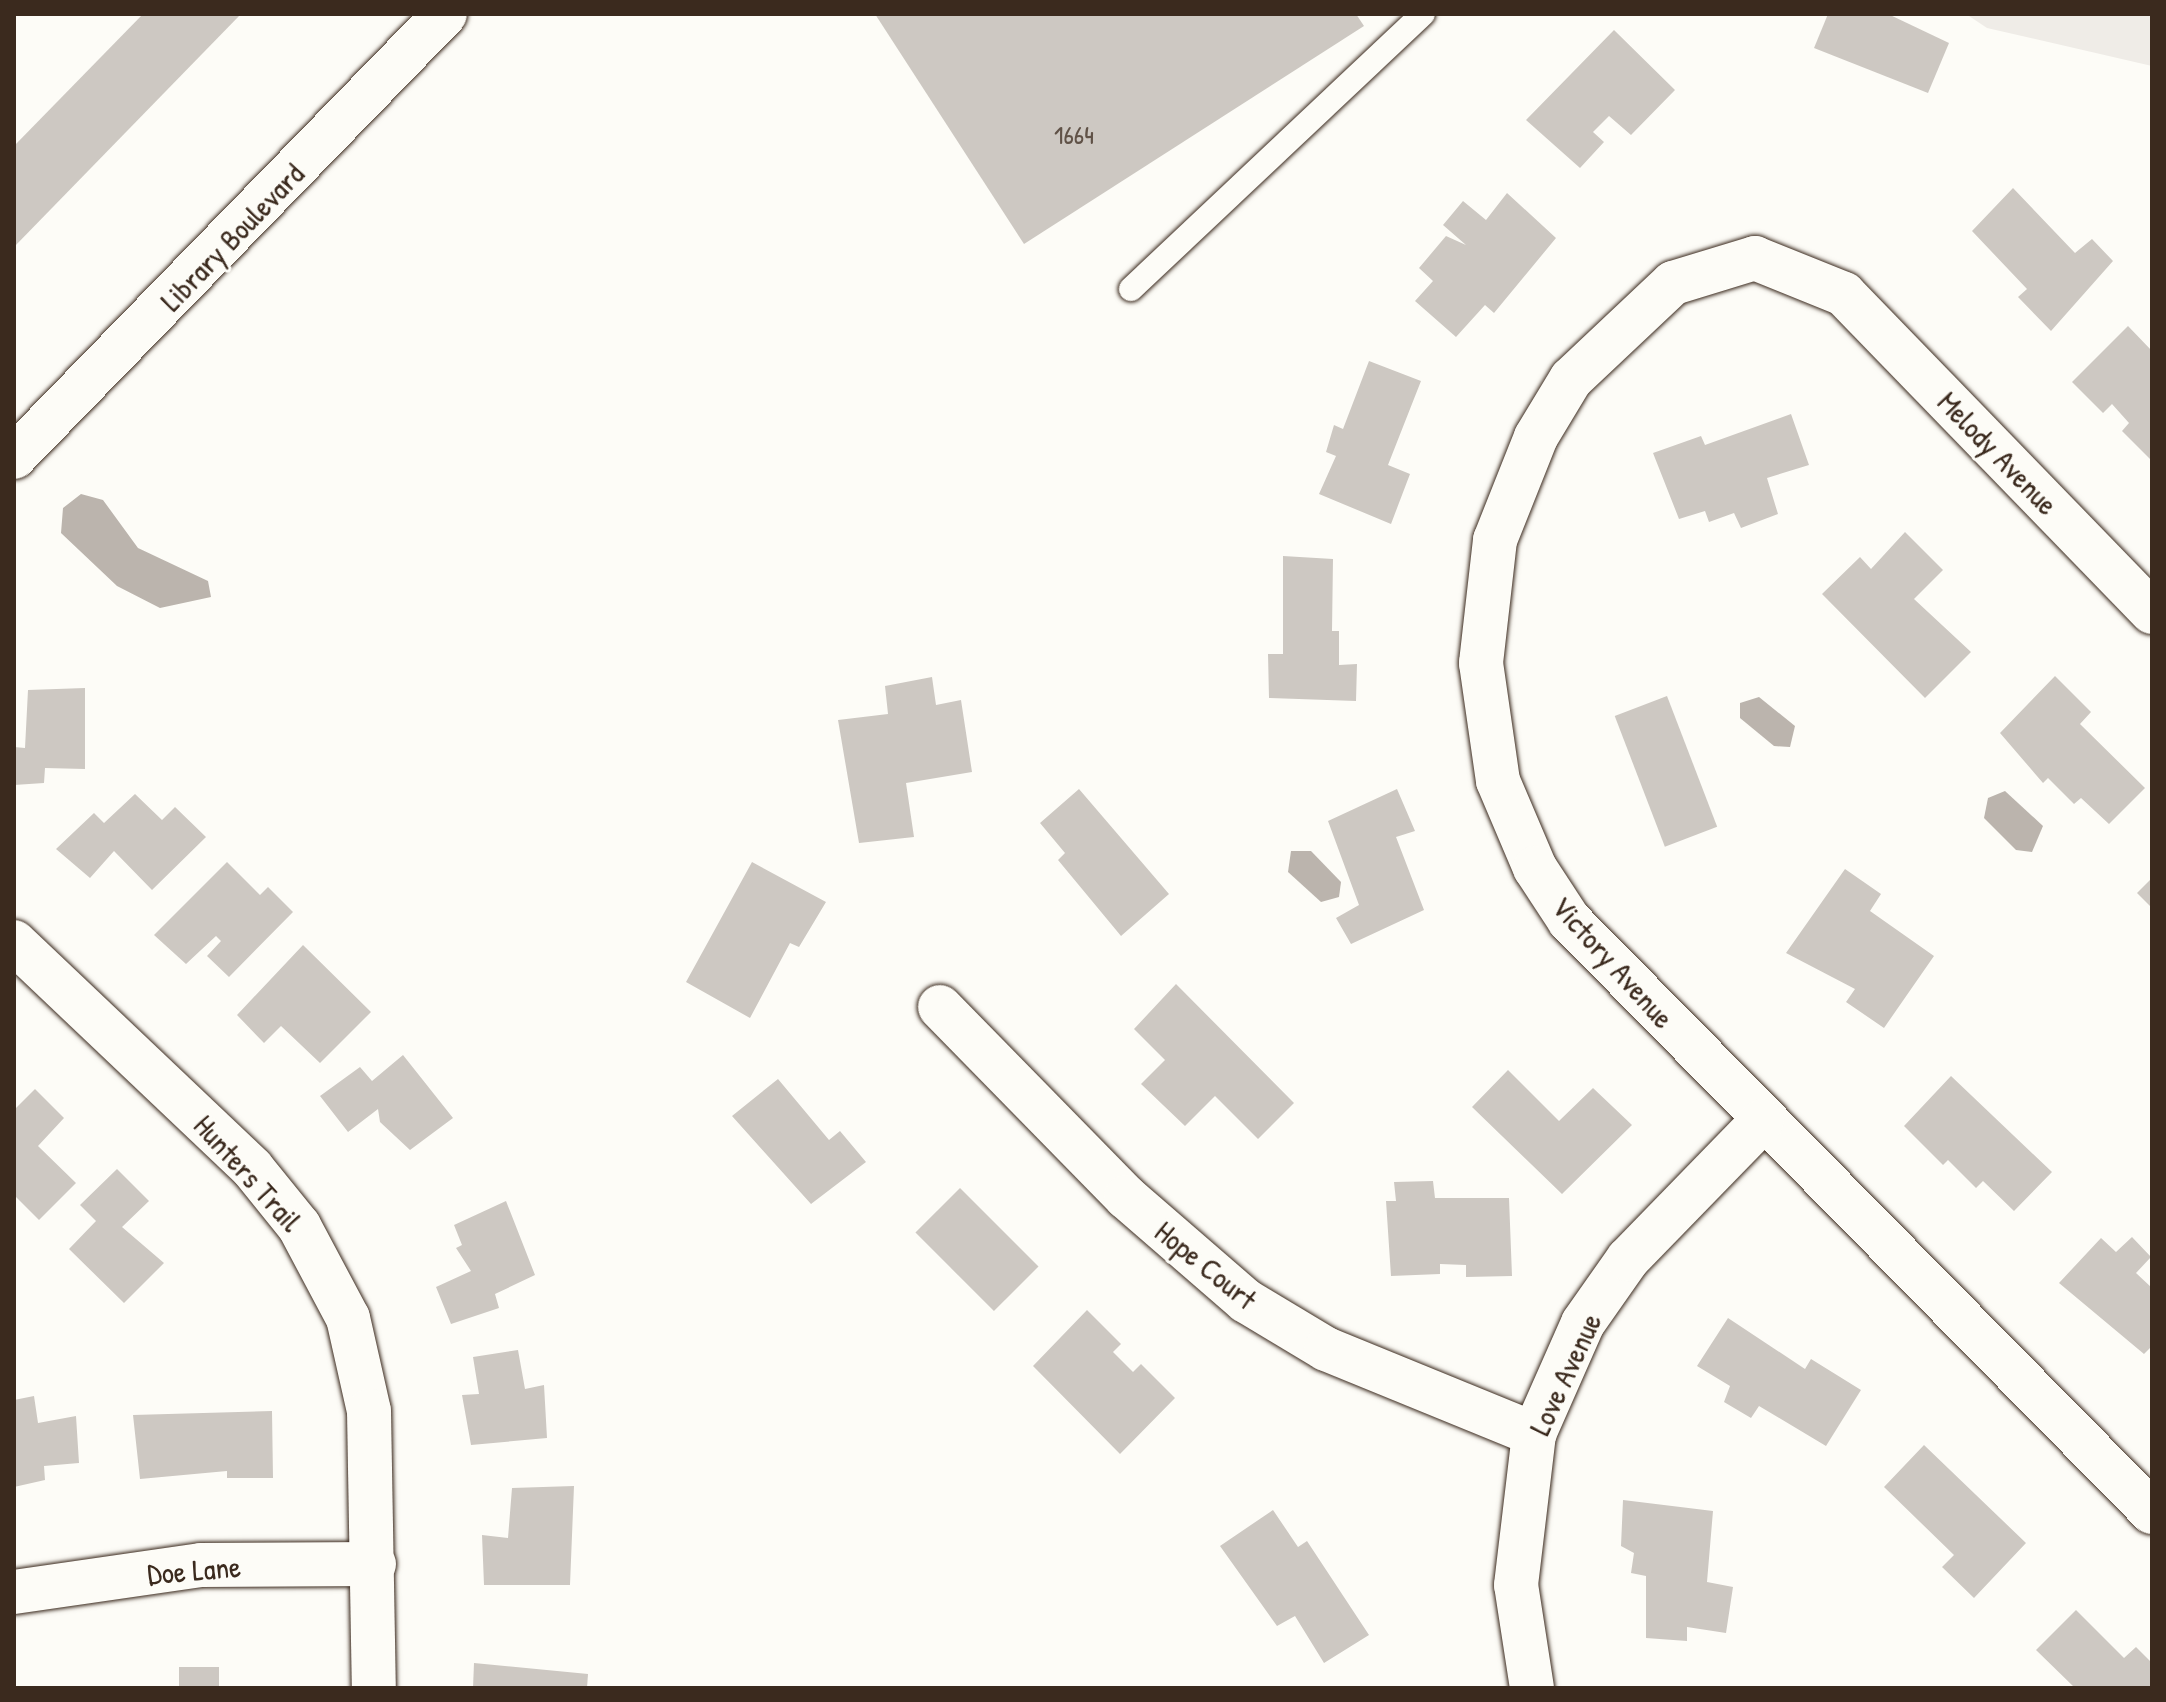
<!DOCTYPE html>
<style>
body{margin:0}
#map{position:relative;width:2166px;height:1702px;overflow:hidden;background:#fdfcf7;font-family:"Patrick Hand",sans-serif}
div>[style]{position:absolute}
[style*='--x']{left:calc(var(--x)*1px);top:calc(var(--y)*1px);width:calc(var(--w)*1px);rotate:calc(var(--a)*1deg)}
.built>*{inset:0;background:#efece7}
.water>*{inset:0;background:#bbb4ad}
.building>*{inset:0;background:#cdc8c2;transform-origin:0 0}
.roads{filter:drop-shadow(0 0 2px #3b2a1e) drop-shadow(0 0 2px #3b2a1e)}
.lane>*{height:24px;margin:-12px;padding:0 12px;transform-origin:12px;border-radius:12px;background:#fdfcf7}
.street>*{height:44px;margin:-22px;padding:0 22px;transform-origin:22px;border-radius:22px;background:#fdfcf7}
span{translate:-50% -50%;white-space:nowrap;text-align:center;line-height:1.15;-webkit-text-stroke:6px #fdfcf7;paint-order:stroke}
.number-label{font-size:26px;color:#605247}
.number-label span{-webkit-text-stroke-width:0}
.street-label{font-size:30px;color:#3b2a1e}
.frame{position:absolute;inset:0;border:16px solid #3b2a1e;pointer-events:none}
</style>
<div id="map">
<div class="built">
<i style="clip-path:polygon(1966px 14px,2152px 14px,2152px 66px,1987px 28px)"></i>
</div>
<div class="water">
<i style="clip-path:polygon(81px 494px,103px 500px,138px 548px,208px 581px,211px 597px,160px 608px,117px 586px,61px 533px,63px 508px)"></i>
<i style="clip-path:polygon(1759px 697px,1795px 726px,1790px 747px,1774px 746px,1740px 718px,1740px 703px)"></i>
<i style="clip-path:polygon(2005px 791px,2043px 826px,2032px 852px,2016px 850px,1984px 818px,1988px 798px)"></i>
<i style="clip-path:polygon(1291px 851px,1311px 851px,1341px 882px,1339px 897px,1321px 902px,1288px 872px)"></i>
</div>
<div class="building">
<i style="clip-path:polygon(143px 14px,241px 14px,14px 247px,14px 146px)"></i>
<i style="clip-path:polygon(875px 14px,1356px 14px,1364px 26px,1024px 244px)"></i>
<i style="clip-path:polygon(1828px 14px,1888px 14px,1949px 43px,1928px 93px,1814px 48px)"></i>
<i style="clip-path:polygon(1614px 30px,1675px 90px,1631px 135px,1609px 116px,1593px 132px,1604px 142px,1580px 168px,1526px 120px)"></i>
<i style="clip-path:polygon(2013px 188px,2075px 253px,2092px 239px,2113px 261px,2051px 331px,2018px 297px,2027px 289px,1972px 231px)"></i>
<i style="clip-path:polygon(1507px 193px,1556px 238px,1494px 313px,1485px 305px,1456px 337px,1415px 301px,1433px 281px,1419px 268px,1446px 236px,1466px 245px,1443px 225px,1463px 201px,1486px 220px)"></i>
<i style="clip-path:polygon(2128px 326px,2152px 351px,2152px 461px,2122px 431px,2129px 423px,2112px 404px,2103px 413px,2072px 382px)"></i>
<i style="clip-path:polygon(1369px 361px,1421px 381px,1388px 465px,1410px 474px,1391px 524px,1319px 494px,1336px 456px,1326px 452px,1334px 425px,1343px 429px)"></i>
<i style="clip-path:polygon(1791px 414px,1809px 465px,1767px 478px,1778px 514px,1741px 528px,1734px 513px,1709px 522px,1705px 511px,1679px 519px,1653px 453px,1701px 436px,1705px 445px)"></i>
<i style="clip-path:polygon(1905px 532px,1943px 570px,1914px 599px,1971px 652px,1925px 698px,1822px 594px,1860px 557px,1871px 569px)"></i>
<i style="clip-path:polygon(1283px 556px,1333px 559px,1332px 631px,1339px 631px,1339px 665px,1357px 664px,1356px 701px,1269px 698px,1268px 654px,1283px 654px)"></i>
<i style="clip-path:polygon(2055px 676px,2091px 712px,2080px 724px,2145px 788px,2109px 824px,2081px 798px,2074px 804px,2048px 778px,2043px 783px,2000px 733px)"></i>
<i style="clip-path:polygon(932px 677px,936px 705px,961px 700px,972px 772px,906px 783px,914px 837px,859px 843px,838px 720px,888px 714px,885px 686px)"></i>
<i style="clip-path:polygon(85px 688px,85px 769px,45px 768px,44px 783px,14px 785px,14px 747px,25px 748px,28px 690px)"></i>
<i style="left:1667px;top:696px;width:140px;height:56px;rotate:69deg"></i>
<i style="clip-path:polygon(1079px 789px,1169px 894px,1121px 936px,1058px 860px,1065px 853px,1040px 823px)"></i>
<i style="clip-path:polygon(1397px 789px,1415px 831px,1396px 837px,1424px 910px,1351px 944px,1336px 918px,1359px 905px,1328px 821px)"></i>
<i style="clip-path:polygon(135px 794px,162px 820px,175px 807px,206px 837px,152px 890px,114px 851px,90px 878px,56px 849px,94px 813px,104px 823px)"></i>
<i style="clip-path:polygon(227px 862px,260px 895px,268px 887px,293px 912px,229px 977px,207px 956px,221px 941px,216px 936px,186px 964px,154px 935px)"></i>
<i style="clip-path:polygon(752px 862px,826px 902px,799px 947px,790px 943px,750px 1018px,686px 982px)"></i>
<i style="clip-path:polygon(1845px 869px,1881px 894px,1870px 911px,1934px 956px,1884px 1028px,1846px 1002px,1855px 989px,1786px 953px)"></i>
<i style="clip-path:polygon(2152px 878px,2152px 908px,2137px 893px)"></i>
<i style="clip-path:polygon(303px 945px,371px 1012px,320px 1063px,281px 1026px,264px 1043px,237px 1015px)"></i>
<i style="clip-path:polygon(1176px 984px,1294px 1103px,1258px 1139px,1215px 1096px,1185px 1126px,1141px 1084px,1165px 1060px,1134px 1029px)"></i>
<i style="clip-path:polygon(403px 1055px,453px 1118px,410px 1150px,380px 1122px,378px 1109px,348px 1132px,320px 1096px,360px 1067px,372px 1081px)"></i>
<i style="clip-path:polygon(1508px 1070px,1559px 1121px,1593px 1088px,1632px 1125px,1562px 1194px,1472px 1107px)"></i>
<i style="clip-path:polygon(1951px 1076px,2052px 1172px,2014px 1211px,1983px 1181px,1976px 1188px,1948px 1160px,1943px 1165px,1904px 1126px)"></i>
<i style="clip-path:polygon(778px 1079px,829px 1140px,840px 1131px,866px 1162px,811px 1204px,732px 1116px)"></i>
<i style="clip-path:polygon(35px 1089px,64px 1118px,38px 1146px,76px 1183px,39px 1220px,14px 1195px,14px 1110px)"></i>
<i style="clip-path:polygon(117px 1169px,149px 1201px,122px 1227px,164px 1263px,124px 1303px,69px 1249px,96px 1221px,80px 1205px)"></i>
<i style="clip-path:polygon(1433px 1181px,1435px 1198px,1509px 1198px,1512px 1276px,1466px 1277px,1466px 1265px,1440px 1264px,1440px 1274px,1391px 1276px,1386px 1201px,1396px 1201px,1394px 1182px)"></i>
<i style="left:960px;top:1188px;width:111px;height:63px;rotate:45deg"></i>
<i style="clip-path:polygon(506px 1201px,535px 1275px,495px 1294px,499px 1308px,451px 1324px,436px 1287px,471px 1271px,456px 1248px,462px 1245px,454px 1225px)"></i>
<i style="clip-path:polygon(2132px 1237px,2151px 1257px,2136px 1273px,2152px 1288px,2152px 1346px,2144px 1354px,2059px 1283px,2101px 1238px,2116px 1252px)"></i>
<i style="clip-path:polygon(1087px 1310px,1121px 1344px,1113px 1352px,1133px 1372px,1141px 1364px,1175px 1398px,1120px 1454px,1033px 1366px)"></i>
<i style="clip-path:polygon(1728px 1318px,1805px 1369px,1811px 1359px,1861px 1390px,1826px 1446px,1759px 1406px,1751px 1418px,1724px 1402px,1730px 1386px,1697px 1366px)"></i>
<i style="clip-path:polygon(518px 1350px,525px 1389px,544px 1385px,547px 1438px,471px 1445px,462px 1395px,479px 1394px,473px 1357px)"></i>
<i style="clip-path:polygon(34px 1396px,38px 1423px,76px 1416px,79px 1463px,44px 1466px,45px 1480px,14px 1487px,14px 1400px)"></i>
<i style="clip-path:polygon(272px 1411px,273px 1478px,227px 1478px,227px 1471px,140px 1479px,133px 1415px)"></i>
<i style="clip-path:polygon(1924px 1445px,2026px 1543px,1974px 1598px,1942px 1567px,1954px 1555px,1884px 1487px)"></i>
<i style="clip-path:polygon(574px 1486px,570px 1585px,484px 1585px,482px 1535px,508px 1538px,512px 1488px)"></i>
<i style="clip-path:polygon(1623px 1500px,1713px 1511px,1707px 1582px,1733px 1587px,1726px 1633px,1687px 1627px,1687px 1641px,1646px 1638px,1646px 1576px,1631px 1573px,1634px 1553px,1621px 1546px)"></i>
<i style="clip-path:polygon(1273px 1510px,1298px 1547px,1307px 1541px,1369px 1635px,1324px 1663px,1295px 1616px,1277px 1626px,1220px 1546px)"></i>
<i style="clip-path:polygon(2076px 1610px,2124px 1658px,2136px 1647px,2152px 1663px,2152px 1688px,2075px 1688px,2036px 1650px)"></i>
<i style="clip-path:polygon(474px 1663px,588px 1674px,587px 1688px,473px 1688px)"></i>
<i style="left:179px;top:1667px;width:40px;height:21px"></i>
</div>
<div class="roads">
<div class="lane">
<i style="--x:1131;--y:289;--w:401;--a:-43.3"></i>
</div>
<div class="street">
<i style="--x:14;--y:457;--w:618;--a:-45.79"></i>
<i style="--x:2152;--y:612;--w:443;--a:-134.1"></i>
<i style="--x:1844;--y:294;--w:96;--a:-158"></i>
<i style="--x:1755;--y:258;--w:86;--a:163"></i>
<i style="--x:1673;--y:283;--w:140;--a:136.7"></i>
<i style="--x:1571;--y:379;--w:68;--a:121.1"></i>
<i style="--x:1536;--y:437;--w:111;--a:111.7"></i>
<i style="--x:1495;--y:540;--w:124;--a:96.5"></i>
<i style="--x:1481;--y:663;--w:119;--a:81.8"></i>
<i style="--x:1498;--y:781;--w:95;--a:67"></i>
<i style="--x:1535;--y:868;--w:62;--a:56.8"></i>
<i style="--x:1569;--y:920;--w:831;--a:45.44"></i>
<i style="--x:14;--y:942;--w:328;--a:43.5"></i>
<i style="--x:252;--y:1168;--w:75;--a:51"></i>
<i style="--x:299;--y:1226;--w:104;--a:62"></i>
<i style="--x:348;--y:1318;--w:95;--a:77.3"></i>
<i style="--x:369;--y:1411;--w:277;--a:89"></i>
<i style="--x:940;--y:1007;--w:266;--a:45.6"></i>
<i style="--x:1126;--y:1197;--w:159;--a:40.9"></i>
<i style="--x:1246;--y:1301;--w:93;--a:31"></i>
<i style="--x:1326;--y:1349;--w:225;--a:22.2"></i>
<i style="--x:14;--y:1592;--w:189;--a:-8.2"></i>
<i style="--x:201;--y:1565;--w:173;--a:-0.3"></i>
<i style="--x:1532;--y:1688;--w:104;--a:-98.8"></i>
<i style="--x:1516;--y:1585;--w:152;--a:-83.2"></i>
<i style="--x:1534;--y:1434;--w:121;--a:-66.2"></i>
<i style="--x:1583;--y:1323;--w:78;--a:-54.9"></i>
<i style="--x:1628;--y:1259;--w:192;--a:-45.8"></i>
</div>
</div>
<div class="number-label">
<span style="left:1074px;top:135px">1664</span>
</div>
<div class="street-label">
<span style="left:232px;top:237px;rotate:-46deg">Library Boulevard</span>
<span style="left:1998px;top:453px;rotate:46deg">Melody Avenue</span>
<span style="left:1613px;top:962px;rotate:48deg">Victory Avenue</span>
<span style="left:248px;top:1173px;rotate:48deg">Hunters Trail</span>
<span style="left:1206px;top:1265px;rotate:39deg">Hope Court</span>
<span style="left:1565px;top:1374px;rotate:-65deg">Love Avenue</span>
<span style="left:194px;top:1570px;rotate:-5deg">Doe Lane</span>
</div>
<div class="frame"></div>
</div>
